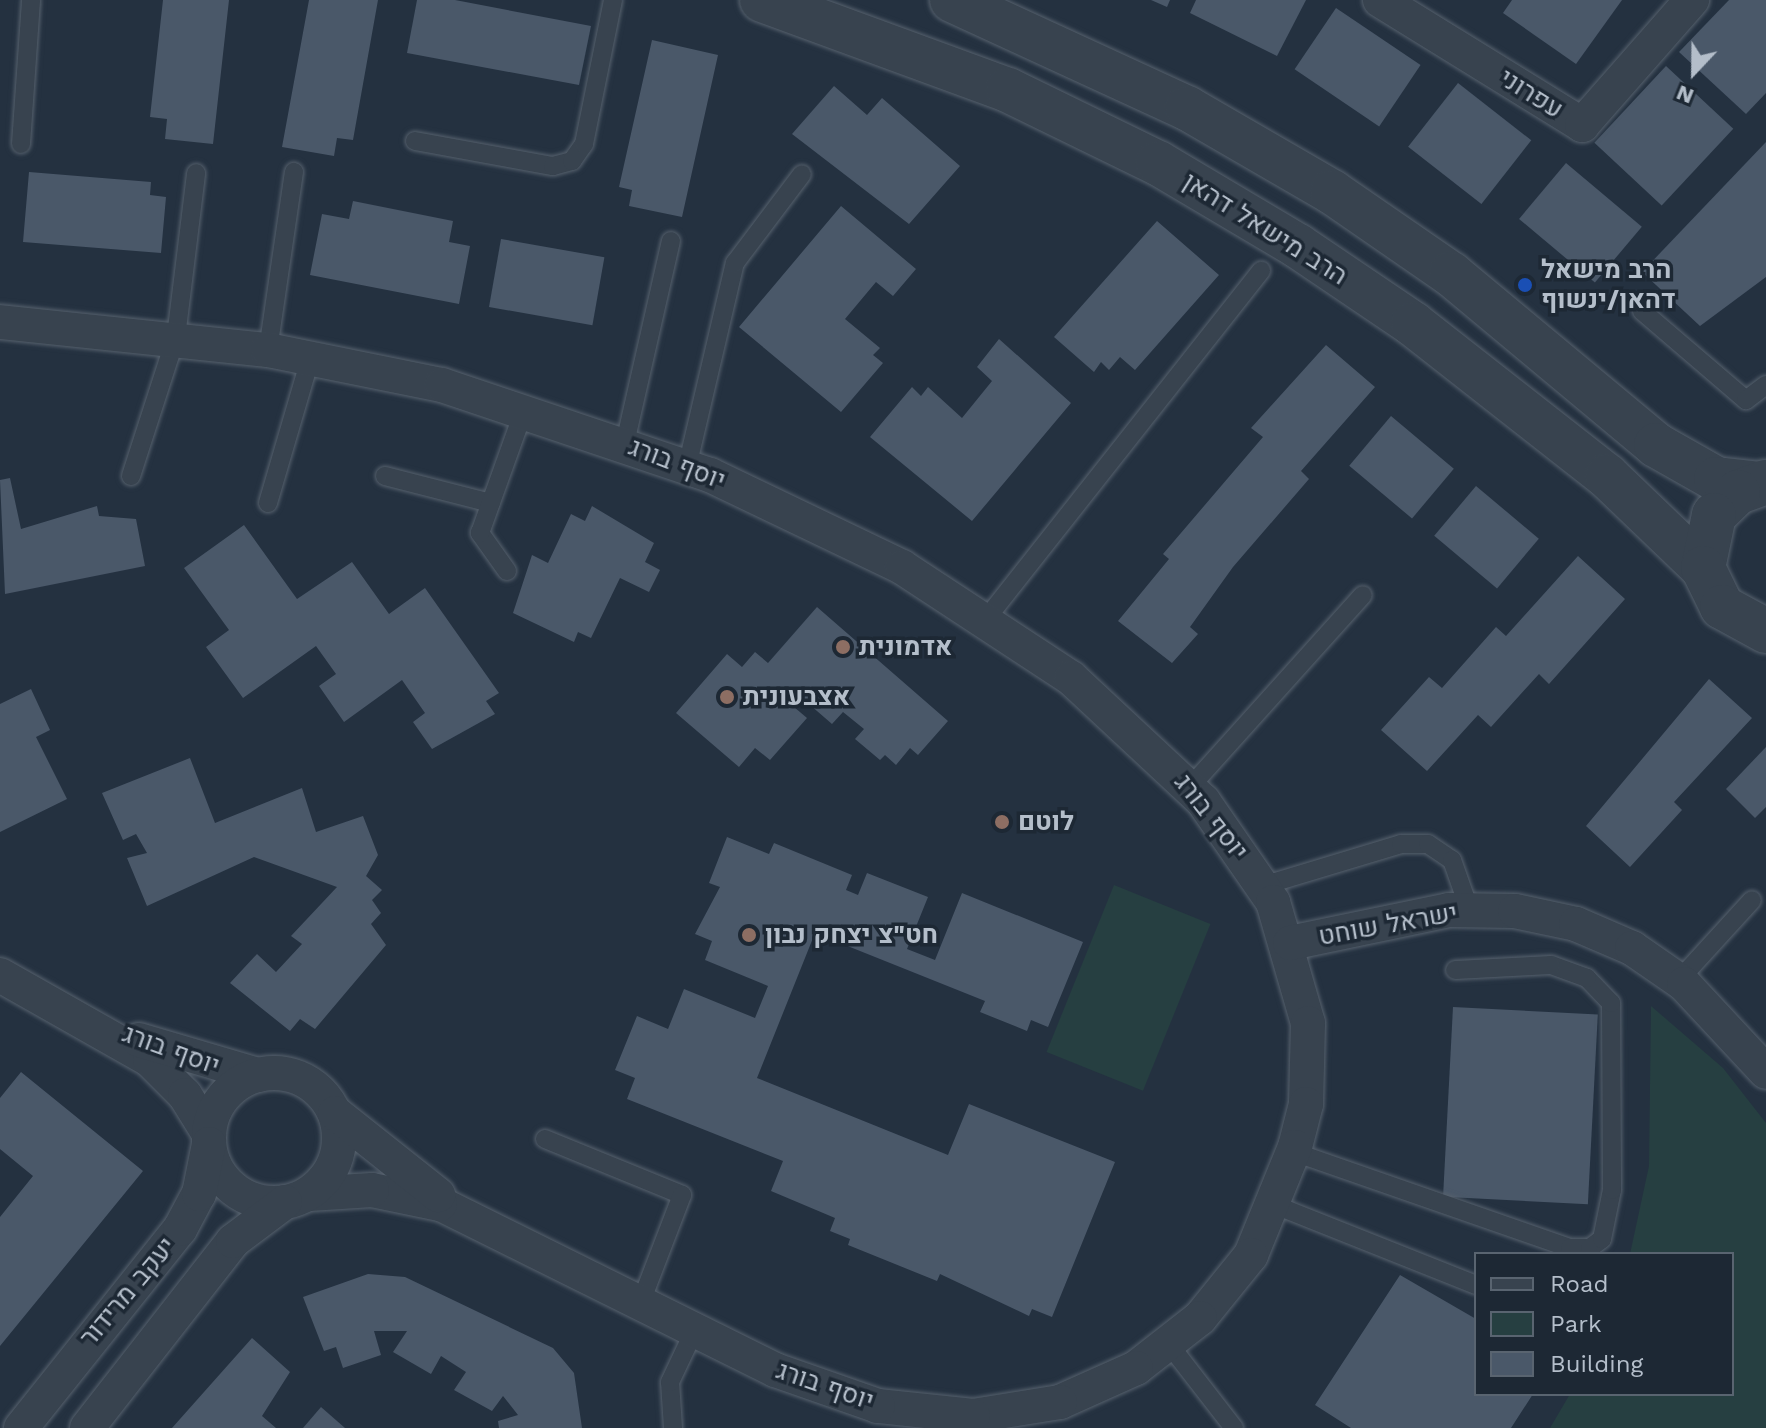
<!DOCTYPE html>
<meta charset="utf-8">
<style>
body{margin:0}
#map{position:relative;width:1766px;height:1428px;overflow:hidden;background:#243140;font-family:"Work Sans",Heebo,sans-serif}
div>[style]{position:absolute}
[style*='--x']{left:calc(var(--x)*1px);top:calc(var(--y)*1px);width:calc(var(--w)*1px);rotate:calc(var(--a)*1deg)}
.green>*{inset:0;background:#263f41;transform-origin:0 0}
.building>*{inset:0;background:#4a5869;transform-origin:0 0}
.roads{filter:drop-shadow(0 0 2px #56616d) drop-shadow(0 0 2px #56616d)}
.service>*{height:18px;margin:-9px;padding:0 9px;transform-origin:9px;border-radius:9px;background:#38434f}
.minor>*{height:34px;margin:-17px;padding:0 17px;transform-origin:17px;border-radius:17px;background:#38434f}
.minor>.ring{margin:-17px;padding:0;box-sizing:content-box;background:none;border:34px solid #38434f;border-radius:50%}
.tertiary>*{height:44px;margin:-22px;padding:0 22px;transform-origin:22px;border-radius:22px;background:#38434f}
.dots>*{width:22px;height:22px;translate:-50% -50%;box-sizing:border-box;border:4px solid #1d2834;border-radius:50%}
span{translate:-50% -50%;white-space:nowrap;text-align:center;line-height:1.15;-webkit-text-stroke:7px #1d2834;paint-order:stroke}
.street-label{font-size:26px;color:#b4beca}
.poi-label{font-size:26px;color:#b4beca;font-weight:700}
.left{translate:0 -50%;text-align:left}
.legend{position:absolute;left:1474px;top:1252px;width:260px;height:144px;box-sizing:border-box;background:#1d2834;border:2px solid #596470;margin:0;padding:10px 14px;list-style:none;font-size:24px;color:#b4beca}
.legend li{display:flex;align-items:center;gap:16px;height:40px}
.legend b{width:40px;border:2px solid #596470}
.north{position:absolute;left:1654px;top:32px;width:80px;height:80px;-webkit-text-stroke:6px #1d2834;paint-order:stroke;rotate:202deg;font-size:22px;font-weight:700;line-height:32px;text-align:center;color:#b4beca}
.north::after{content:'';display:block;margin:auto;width:28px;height:36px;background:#b4beca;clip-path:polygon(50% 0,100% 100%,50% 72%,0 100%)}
</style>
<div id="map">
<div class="green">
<i style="left:1114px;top:885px;width:104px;height:180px;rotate:22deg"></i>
<i style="clip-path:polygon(1651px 1006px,1723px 1068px,1766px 1123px,1766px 1428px,1550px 1428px,1570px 1394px,1732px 1394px,1732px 1254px,1630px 1254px,1649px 1166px)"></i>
</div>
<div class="building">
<i style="clip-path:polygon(163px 0,229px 0,213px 144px,165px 139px,167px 119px,150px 117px)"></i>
<i style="clip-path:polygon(309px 0,378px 0,353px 140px,337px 138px,334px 156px,282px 147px)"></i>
<i style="clip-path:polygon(417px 0,455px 0,591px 26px,579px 85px,407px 53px)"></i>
<i style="clip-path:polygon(1151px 0,1170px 0,1167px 7px)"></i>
<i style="clip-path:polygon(1196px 0,1306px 0,1277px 56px,1190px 13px)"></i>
<i style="clip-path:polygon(1512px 0,1622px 0,1576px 64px,1503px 13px)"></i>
<i style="clip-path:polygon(1729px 0,1766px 0,1766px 93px,1746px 114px,1679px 52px)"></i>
<i style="left:1336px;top:8px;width:102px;height:74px;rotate:34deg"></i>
<i style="clip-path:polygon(652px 40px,718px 55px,682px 217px,629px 206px,632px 190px,619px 187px)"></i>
<i style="left:1666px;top:66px;width:92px;height:105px;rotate:43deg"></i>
<i style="left:1458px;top:83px;width:93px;height:81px;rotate:38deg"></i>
<i style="clip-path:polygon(834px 86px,867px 115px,882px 98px,960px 166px,909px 224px,792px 134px)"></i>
<i style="clip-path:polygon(1766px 142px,1766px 277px,1700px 326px,1642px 272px)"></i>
<i style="left:1566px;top:163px;width:99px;height:73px;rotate:40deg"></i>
<i style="clip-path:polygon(29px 172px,151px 182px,150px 195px,166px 197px,161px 253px,23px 242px)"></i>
<i style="clip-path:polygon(353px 201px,453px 221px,449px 242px,470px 246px,459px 304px,310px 275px,322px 214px,349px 219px)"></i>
<i style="clip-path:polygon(841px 206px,916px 269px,893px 296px,876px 282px,845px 319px,880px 348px,873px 355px,883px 363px,841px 412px,739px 327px)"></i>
<i style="clip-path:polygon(1157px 221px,1219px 275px,1135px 370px,1120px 357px,1109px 370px,1101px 362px,1094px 372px,1054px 337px)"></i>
<i style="left:501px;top:239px;width:105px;height:69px;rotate:10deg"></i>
<i style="clip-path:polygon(999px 339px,1071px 403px,972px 521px,870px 437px,912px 387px,921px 396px,928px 387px,962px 418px,992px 381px,977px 367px)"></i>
<i style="clip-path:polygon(1326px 345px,1375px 387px,1301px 471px,1309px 479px,1233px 567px,1190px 627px,1198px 634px,1172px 663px,1118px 621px,1169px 559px,1163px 554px,1263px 437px,1251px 428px)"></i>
<i style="left:1391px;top:416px;width:82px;height:65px;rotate:40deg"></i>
<i style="clip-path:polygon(10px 478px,21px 529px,97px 506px,99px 516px,136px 519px,145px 566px,5px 594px,0 480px)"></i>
<i style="left:1476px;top:486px;width:82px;height:65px;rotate:40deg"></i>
<i style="clip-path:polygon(592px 506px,654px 543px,645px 562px,660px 570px,649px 592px,620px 578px,591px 638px,578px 632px,574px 642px,513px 613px,532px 555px,548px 563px,571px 514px,585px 521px)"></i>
<i style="clip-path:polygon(244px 525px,297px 599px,352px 562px,389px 614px,425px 588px,499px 693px,486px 701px,495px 714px,432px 749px,413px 722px,425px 713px,402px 680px,344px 722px,319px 686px,336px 674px,316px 646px,243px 698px,206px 647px,229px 630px,184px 568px)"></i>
<i style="clip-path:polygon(1578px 556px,1625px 599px,1549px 684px,1539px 674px,1491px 727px,1478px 715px,1427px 771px,1381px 730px,1429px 677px,1442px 688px,1496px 627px,1506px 636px)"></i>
<i style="clip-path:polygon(817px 607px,948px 721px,918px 755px,910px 748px,896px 765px,885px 755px,880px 760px,855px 739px,864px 729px,843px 712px,832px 724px,802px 698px,794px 707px,807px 718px,770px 760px,755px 748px,739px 767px,676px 713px,727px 654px,742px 667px,755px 652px,768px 663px)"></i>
<i style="clip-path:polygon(1709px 679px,1752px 718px,1674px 802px,1682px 810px,1630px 867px,1586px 826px)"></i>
<i style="clip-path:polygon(31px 689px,50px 730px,36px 737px,67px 799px,0 832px,0 704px)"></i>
<i style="clip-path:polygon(1766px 747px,1766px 807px,1755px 818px,1726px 789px)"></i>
<i style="clip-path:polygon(190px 758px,215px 823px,302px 788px,316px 832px,363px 816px,378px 855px,366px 876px,382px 890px,372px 900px,381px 913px,371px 924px,386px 945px,315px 1029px,300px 1019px,290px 1031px,230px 983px,257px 954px,276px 972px,302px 944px,291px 936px,337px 887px,254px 857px,147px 906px,127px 858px,147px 853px,136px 834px,123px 840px,102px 793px)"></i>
<i style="clip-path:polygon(727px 837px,769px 854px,774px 843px,852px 875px,846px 890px,858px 895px,867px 873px,928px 897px,907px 949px,935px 960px,962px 893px,1083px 942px,1048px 1027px,1031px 1020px,1027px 1031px,980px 1012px,985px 1001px,815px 933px,757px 1078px,948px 1155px,969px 1104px,1115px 1162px,1052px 1317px,1032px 1309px,1029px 1316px,940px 1274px,937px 1281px,848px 1245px,850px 1239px,830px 1231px,835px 1218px,771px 1191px,783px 1161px,627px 1099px,635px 1078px,615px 1070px,637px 1016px,668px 1029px,684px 989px,755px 1018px,768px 986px,705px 960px,712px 941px,695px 934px,720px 887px,709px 883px)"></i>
<i style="left:1453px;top:1007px;width:145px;height:190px;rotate:3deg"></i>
<i style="clip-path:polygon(21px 1072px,143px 1171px,0 1346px,0 1217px,33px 1176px,0 1149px,0 1098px)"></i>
<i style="clip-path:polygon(368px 1274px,405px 1277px,553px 1348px,574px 1373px,582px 1428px,499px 1428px,498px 1421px,518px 1415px,503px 1396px,492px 1411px,454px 1390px,466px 1372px,441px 1356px,431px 1374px,393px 1352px,407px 1331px,374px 1331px,381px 1355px,343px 1368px,336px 1347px,324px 1351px,303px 1297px)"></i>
<i style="clip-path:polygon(1400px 1275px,1476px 1319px,1476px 1394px,1533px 1394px,1511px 1428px,1351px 1428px,1315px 1405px)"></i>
<i style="clip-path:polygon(252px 1338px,290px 1372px,262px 1416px,276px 1428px,172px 1428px)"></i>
<i style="clip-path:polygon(321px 1407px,345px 1428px,303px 1428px)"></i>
</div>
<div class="roads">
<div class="service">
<i style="--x:415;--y:141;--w:140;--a:10.3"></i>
<i style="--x:553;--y:166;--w:20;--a:-15"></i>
<i style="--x:572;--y:161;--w:21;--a:-55"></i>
<i style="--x:584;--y:144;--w:147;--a:-78.6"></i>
<i style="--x:21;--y:144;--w:144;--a:-86"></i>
<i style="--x:1642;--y:311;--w:137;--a:40.6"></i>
<i style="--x:1746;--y:400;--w:25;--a:-37"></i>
<i style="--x:268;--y:350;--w:180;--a:-81.7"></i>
<i style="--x:625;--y:443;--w:207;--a:-77.2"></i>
<i style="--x:687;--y:467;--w:210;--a:-76.8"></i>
<i style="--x:735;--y:263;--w:111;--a:-53"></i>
<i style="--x:131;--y:476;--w:146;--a:-72.1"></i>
<i style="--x:176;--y:337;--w:165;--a:-83"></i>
<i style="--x:385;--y:476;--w:109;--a:14.3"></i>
<i style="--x:268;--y:503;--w:153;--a:-73.7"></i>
<i style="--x:507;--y:571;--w:47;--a:-125.4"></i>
<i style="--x:480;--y:533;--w:131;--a:-70.3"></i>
<i style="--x:986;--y:619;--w:444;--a:-51.7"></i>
<i style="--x:1190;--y:787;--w:258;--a:-48"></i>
<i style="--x:1262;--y:886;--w:145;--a:-16.8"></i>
<i style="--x:1401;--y:844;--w:27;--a:0"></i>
<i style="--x:1428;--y:844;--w:29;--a:34"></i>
<i style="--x:1452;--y:860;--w:54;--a:70.6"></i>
<i style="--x:1679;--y:980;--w:108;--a:-47.6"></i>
<i style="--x:545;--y:1139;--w:148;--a:22.2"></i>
<i style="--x:682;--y:1195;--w:115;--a:111"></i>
<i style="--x:1294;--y:1152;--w:292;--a:19.2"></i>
<i style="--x:1570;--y:1248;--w:20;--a:0"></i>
<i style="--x:1590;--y:1248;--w:15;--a:-37"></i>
<i style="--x:1602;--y:1239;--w:50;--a:-78.5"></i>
<i style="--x:1612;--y:1190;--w:187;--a:-90.3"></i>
<i style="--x:1611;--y:1003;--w:35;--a:-134"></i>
<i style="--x:1587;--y:978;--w:38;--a:-160"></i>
<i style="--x:1551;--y:965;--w:96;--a:177"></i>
<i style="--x:1275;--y:1205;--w:216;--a:21.7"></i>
<i style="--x:1168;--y:1343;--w:108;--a:52.2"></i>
<i style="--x:673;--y:1428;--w:46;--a:-93.7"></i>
<i style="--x:670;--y:1382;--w:59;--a:-64.7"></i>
</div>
<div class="minor">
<i style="--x:1380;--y:0;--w:238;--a:31.7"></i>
<i style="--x:1582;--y:125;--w:167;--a:-48.7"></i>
<i style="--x:0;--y:322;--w:269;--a:6"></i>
<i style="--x:268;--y:350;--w:177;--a:11.4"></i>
<i style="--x:442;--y:385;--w:283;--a:18.6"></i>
<i style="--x:710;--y:475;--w:213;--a:25.6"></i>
<i style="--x:902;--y:567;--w:202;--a:33.3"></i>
<i style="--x:1071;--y:678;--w:180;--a:43"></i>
<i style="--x:1203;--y:801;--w:123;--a:55.3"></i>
<i style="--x:1273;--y:902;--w:126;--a:73.9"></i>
<i style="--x:1308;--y:1023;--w:81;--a:91.4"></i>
<i style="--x:1306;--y:1104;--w:44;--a:104.3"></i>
<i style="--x:1295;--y:1147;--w:117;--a:112.2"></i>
<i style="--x:1251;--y:1255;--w:81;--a:129"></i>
<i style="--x:1200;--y:1318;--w:81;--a:142"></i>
<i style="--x:1136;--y:1368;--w:83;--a:155.9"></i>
<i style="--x:1060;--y:1402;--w:88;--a:170.9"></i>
<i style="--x:973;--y:1416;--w:96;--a:-174"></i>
<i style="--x:878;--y:1406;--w:109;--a:-160.7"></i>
<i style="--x:775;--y:1370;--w:374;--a:-153.6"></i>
<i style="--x:440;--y:1204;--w:69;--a:-168.4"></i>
<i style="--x:372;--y:1190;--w:63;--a:176.4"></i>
<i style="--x:1290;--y:943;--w:162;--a:-11.7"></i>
<i style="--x:1449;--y:910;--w:66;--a:0.9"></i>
<i style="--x:1515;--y:911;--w:62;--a:12"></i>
<i style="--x:1576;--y:924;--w:61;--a:23.2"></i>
<i style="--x:1632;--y:948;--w:63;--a:34.7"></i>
<i style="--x:1684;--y:984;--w:120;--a:47"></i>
<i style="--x:0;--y:975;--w:172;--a:29.5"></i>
<i style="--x:150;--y:1060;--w:49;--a:45"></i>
<i style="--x:185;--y:1095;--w:46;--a:58.4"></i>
<i style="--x:139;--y:1040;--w:124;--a:16.4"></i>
<i class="ring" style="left:209px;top:1073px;width:96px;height:96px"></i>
<i style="--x:335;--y:1113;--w:132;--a:38.5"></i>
<i style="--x:21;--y:1428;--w:255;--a:-51.4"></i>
<i style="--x:180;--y:1229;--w:40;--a:-62"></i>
<i style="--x:199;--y:1194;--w:51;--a:-78.7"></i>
<i style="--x:87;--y:1428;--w:237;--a:-52"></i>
<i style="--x:233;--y:1241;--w:65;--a:-36.9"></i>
</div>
<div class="tertiary">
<i style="--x:762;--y:0;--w:262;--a:20.1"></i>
<i style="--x:1008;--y:90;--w:167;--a:26"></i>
<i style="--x:1158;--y:163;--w:163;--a:30.7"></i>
<i style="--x:1298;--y:246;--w:139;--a:34.1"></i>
<i style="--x:1413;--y:324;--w:246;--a:38.1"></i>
<i style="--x:1607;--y:476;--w:133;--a:43.8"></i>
<i style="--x:952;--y:0;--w:259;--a:24.7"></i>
<i style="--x:1187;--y:108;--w:168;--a:30.1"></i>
<i style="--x:1332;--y:192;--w:145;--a:34.6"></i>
<i style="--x:1451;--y:274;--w:267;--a:39.8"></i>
<i style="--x:1656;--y:445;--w:69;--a:29.5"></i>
<i style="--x:1716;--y:479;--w:43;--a:6.6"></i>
<i style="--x:1766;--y:482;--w:30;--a:160"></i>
<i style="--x:1738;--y:492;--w:33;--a:136"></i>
<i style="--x:1714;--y:515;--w:54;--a:101.7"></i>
<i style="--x:1703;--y:568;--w:43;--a:64"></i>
<i style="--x:1722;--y:607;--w:50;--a:28.6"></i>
</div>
</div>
<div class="dots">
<i style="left:1525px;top:285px;background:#1a4fb4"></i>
<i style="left:843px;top:647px;background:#8d6e63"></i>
<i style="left:727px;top:697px;background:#8d6e63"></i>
<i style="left:1002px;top:822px;background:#8d6e63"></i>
<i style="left:749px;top:935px;background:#8d6e63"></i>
</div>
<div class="street-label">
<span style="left:1531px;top:94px;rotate:32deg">עפרוני</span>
<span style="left:1265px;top:229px;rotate:32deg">הרב מישאל דהאן</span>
<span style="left:677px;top:464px;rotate:21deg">יוסף בורג</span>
<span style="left:1211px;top:817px;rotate:52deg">יוסף בורג</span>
<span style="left:1388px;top:925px;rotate:-10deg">ישראל שוחט</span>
<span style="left:171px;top:1050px;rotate:20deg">יוסף בורג</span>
<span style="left:128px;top:1292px;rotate:-50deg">יעקב מרידור</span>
<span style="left:825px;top:1386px;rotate:19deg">יוסף בורג</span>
</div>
<div class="poi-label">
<span class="left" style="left:1541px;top:285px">הרב מישאל<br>דהאן/ינשוף</span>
<span class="left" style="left:859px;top:647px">אדמונית</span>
<span class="left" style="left:743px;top:697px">אצבעונית</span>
<span class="left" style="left:1018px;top:822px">לוטם</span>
<span class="left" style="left:765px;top:935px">חט"צ יצחק נבון</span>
</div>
<ul class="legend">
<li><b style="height:10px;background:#38434f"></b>Road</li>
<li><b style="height:22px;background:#263f41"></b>Park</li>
<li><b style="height:22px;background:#4a5869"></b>Building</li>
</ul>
<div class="north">N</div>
</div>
